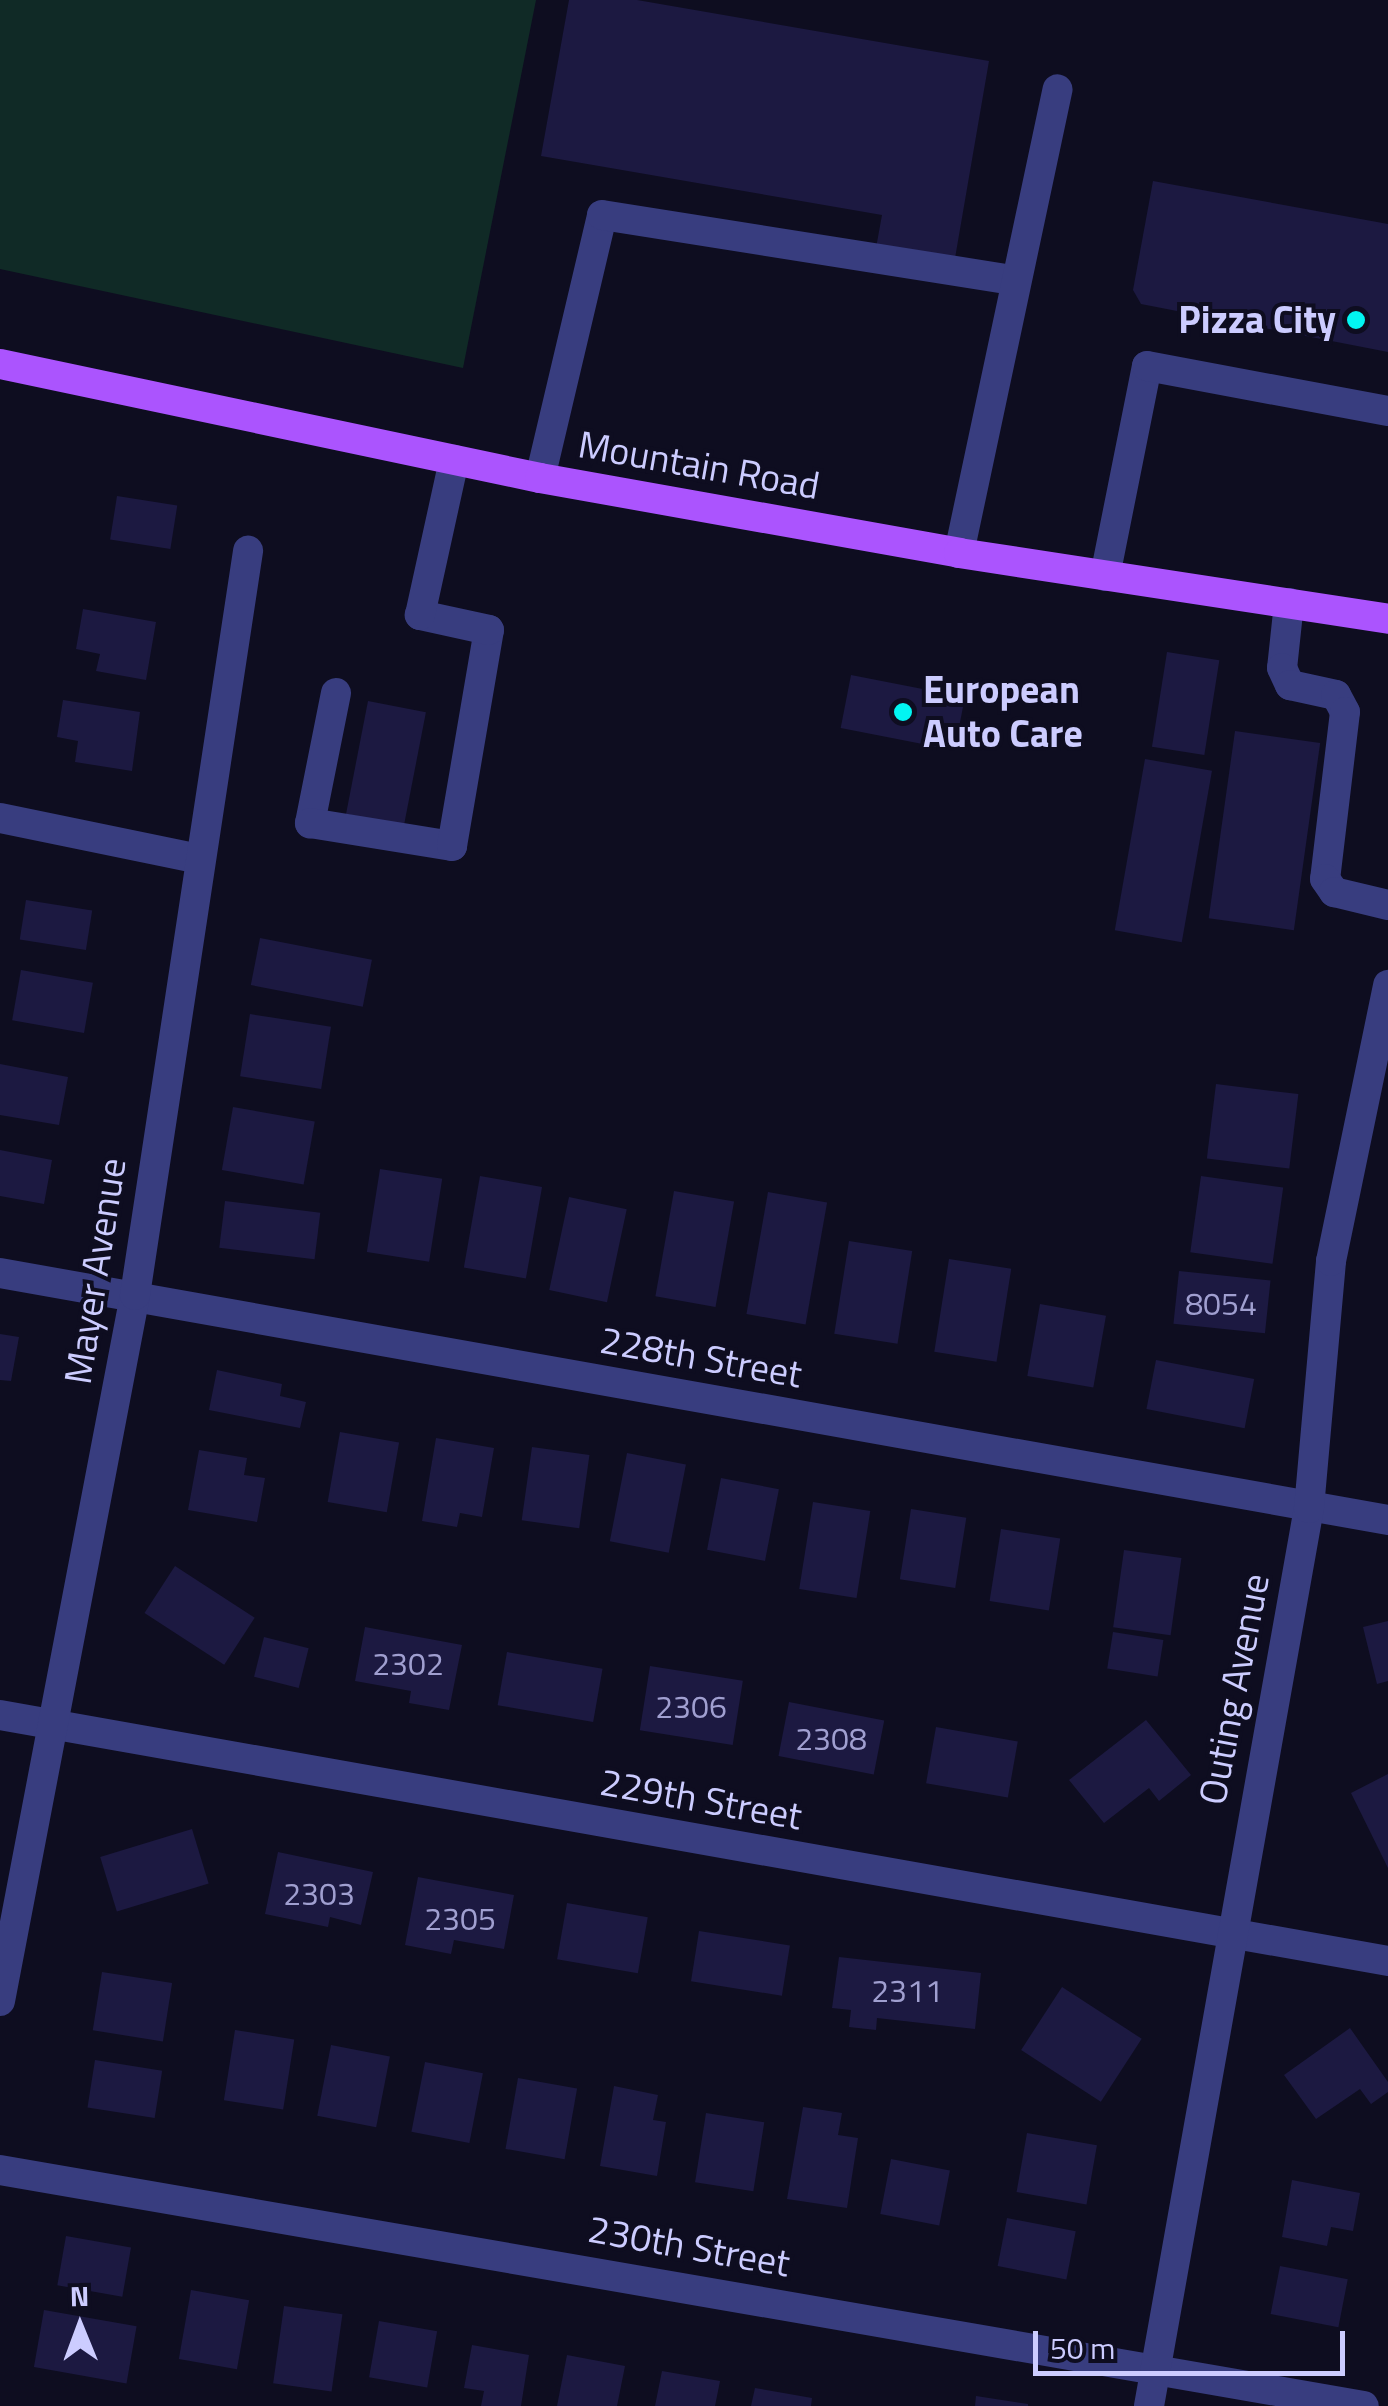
<!DOCTYPE html>
<style>
body{margin:0}
#map{position:relative;width:1388px;height:2406px;overflow:hidden;background:#0e0d20;font-family:"Titillium Web",sans-serif}
div>[style]{position:absolute}
[style*='--x']{left:calc(var(--x)*1px);top:calc(var(--y)*1px);width:calc(var(--w)*1px);rotate:calc(var(--a)*1deg)}
.green>*{inset:0;background:#102a26}
.building>*{inset:0;background:#1c1941;transform-origin:0 0}
.minor>*{height:30px;margin:-15px;padding:0 15px;transform-origin:15px;border-radius:15px;background:#383d7f}
.major>*{height:30px;margin:-15px;padding:0 15px;transform-origin:15px;border-radius:15px;background:#ab54fe}
.dots>*{width:28px;height:28px;translate:-50% -50%;box-sizing:border-box;border:5px solid #0e0d20;border-radius:50%}
span{translate:-50% -50%;white-space:nowrap;text-align:center;line-height:1.15;-webkit-text-stroke:8px #0e0d20;paint-order:stroke}
.number-label{font-size:32px;color:#a09fd0}
.number-label span{-webkit-text-stroke-width:0}
.poi-label{font-size:38px;color:#ccf;font-weight:700}
.right{translate:-100% -50%;text-align:right}
.left{translate:0 -50%;text-align:left}
.street-label{font-size:38px;color:#ccf}
.north{position:absolute;left:30px;top:2276px;width:100px;height:100px;-webkit-text-stroke:8px #0e0d20;paint-order:stroke;rotate:359deg;font-size:28px;font-weight:700;line-height:40px;text-align:center;color:#ccf}
.north::after{content:'';display:block;margin:auto;width:35px;height:45px;background:#ccf;clip-path:polygon(50% 0,100% 100%,50% 72%,0 100%)}
.scale{position:absolute;left:1033px;top:2331px;width:312px;height:45px;box-sizing:border-box;border:5px solid #ccf;border-top:0;padding-left:12px;font-size:30px;line-height:35px;white-space:nowrap;color:#ccf;-webkit-text-stroke:8px #0e0d20;paint-order:stroke}
</style>
<div id="map">
<div class="green">
<i style="clip-path:polygon(0 0,536px 0,463px 368px,0 269px)"></i>
</div>
<div class="building">
<i style="clip-path:polygon(569px 0,637px 0,989px 61px,954px 264px,876px 248px,882px 215px,541px 156px)"></i>
<i style="clip-path:polygon(1153px 181px,1388px 224px,1388px 352px,1141px 304px,1133px 290px)"></i>
<i style="left:117px;top:496px;width:61px;height:44px;rotate:9deg"></i>
<i style="clip-path:polygon(83px 609px,156px 622px,146px 680px,96px 671px,100px 654px,76px 649px)"></i>
<i style="left:1167px;top:652px;width:53px;height:96px;rotate:9deg"></i>
<i style="left:851px;top:675px;width:116px;height:54px;rotate:11deg"></i>
<i style="clip-path:polygon(63px 700px,140px 712px,132px 771px,75px 762px,78px 741px,57px 737px)"></i>
<i style="left:368px;top:701px;width:59px;height:115px;rotate:11deg"></i>
<i style="left:1235px;top:731px;width:86px;height:189px;rotate:8deg"></i>
<i style="left:1145px;top:759px;width:68px;height:174px;rotate:10deg"></i>
<i style="left:26px;top:900px;width:67px;height:40px;rotate:9deg"></i>
<i style="left:260px;top:938px;width:114px;height:48px;rotate:11deg"></i>
<i style="left:21px;top:970px;width:73px;height:51px;rotate:10deg"></i>
<i style="left:250px;top:1014px;width:82px;height:63px;rotate:9deg"></i>
<i style="clip-path:polygon(0 1064px,68px 1077px,59px 1125px,0 1115px)"></i>
<i style="left:1216px;top:1084px;width:83px;height:75px;rotate:7deg"></i>
<i style="left:233px;top:1107px;width:83px;height:64px;rotate:10deg"></i>
<i style="clip-path:polygon(0 1150px,52px 1160px,44px 1204px,0 1196px)"></i>
<i style="left:380px;top:1169px;width:63px;height:84px;rotate:9deg"></i>
<i style="left:480px;top:1176px;width:63px;height:93px;rotate:10deg"></i>
<i style="left:1201px;top:1176px;width:83px;height:77px;rotate:8deg"></i>
<i style="left:674px;top:1191px;width:61px;height:107px;rotate:10deg"></i>
<i style="left:768px;top:1192px;width:60px;height:124px;rotate:10deg"></i>
<i style="left:569px;top:1197px;width:59px;height:95px;rotate:12deg"></i>
<i style="left:225px;top:1201px;width:96px;height:47px;rotate:7deg"></i>
<i style="left:849px;top:1241px;width:64px;height:94px;rotate:9deg"></i>
<i style="left:949px;top:1259px;width:63px;height:94px;rotate:9deg"></i>
<i style="left:1179px;top:1271px;width:92px;height:53px;rotate:6deg"></i>
<i style="left:1040px;top:1304px;width:67px;height:73px;rotate:10deg"></i>
<i style="clip-path:polygon(0 1334px,19px 1337px,11px 1381px,0 1380px)"></i>
<i style="left:1156px;top:1360px;width:100px;height:50px;rotate:11deg"></i>
<i style="clip-path:polygon(217px 1370px,282px 1384px,280px 1396px,306px 1402px,300px 1428px,209px 1410px)"></i>
<i style="left:340px;top:1432px;width:60px;height:71px;rotate:10deg"></i>
<i style="clip-path:polygon(436px 1438px,494px 1448px,482px 1517px,460px 1513px,457px 1527px,422px 1521px)"></i>
<i style="left:532px;top:1447px;width:58px;height:74px;rotate:8deg"></i>
<i style="clip-path:polygon(199px 1450px,247px 1458px,244px 1475px,265px 1478px,257px 1522px,188px 1510px)"></i>
<i style="left:627px;top:1453px;width:60px;height:90px;rotate:11deg"></i>
<i style="left:721px;top:1478px;width:59px;height:73px;rotate:11deg"></i>
<i style="left:813px;top:1502px;width:58px;height:88px;rotate:9deg"></i>
<i style="left:911px;top:1509px;width:56px;height:71px;rotate:9deg"></i>
<i style="left:1001px;top:1529px;width:60px;height:73px;rotate:9deg"></i>
<i style="left:1124px;top:1550px;width:58px;height:78px;rotate:8deg"></i>
<i style="left:175px;top:1566px;width:95px;height:56px;rotate:33deg"></i>
<i style="clip-path:polygon(1388px 1621px,1388px 1681px,1377px 1684px,1363px 1627px)"></i>
<i style="clip-path:polygon(365px 1627px,462px 1645px,449px 1710px,409px 1703px,411px 1691px,355px 1681px)"></i>
<i style="left:1113px;top:1632px;width:51px;height:37px;rotate:9deg"></i>
<i style="left:264px;top:1637px;width:46px;height:41px;rotate:14deg"></i>
<i style="left:507px;top:1652px;width:97px;height:54px;rotate:10deg"></i>
<i style="left:650px;top:1666px;width:94px;height:65px;rotate:9deg"></i>
<i style="left:789px;top:1702px;width:97px;height:55px;rotate:11deg"></i>
<i style="clip-path:polygon(1146px 1720px,1191px 1775px,1159px 1801px,1149px 1788px,1104px 1823px,1069px 1780px)"></i>
<i style="left:936px;top:1727px;width:83px;height:57px;rotate:10deg"></i>
<i style="clip-path:polygon(1388px 1774px,1388px 1868px,1351px 1793px)"></i>
<i style="left:192px;top:1829px;width:57px;height:96px;rotate:73deg"></i>
<i style="clip-path:polygon(278px 1852px,373px 1872px,361px 1925px,330px 1917px,328px 1927px,265px 1914px)"></i>
<i style="clip-path:polygon(418px 1877px,514px 1895px,504px 1949px,454px 1940px,451px 1954px,405px 1945px)"></i>
<i style="left:567px;top:1903px;width:82px;height:57px;rotate:10deg"></i>
<i style="left:699px;top:1931px;width:92px;height:51px;rotate:9deg"></i>
<i style="clip-path:polygon(839px 1957px,981px 1973px,975px 2029px,877px 2018px,876px 2030px,849px 2027px,851px 2010px,832px 2008px)"></i>
<i style="left:102px;top:1972px;width:71px;height:59px;rotate:9deg"></i>
<i style="left:1062px;top:1987px;width:95px;height:75px;rotate:33deg"></i>
<i style="clip-path:polygon(1350px 2028px,1388px 2082px,1388px 2092px,1371px 2104px,1360px 2089px,1316px 2119px,1284px 2075px)"></i>
<i style="left:235px;top:2030px;width:60px;height:71px;rotate:9deg"></i>
<i style="left:331px;top:2045px;width:60px;height:72px;rotate:11deg"></i>
<i style="left:95px;top:2060px;width:68px;height:48px;rotate:9deg"></i>
<i style="left:425px;top:2062px;width:59px;height:71px;rotate:11deg"></i>
<i style="left:518px;top:2078px;width:60px;height:72px;rotate:10deg"></i>
<i style="clip-path:polygon(614px 2086px,658px 2095px,653px 2120px,666px 2122px,657px 2176px,600px 2166px)"></i>
<i style="clip-path:polygon(803px 2107px,842px 2113px,838px 2135px,858px 2138px,847px 2208px,787px 2199px)"></i>
<i style="left:706px;top:2113px;width:59px;height:70px;rotate:9deg"></i>
<i style="left:1027px;top:2133px;width:71px;height:60px;rotate:10deg"></i>
<i style="left:891px;top:2159px;width:60px;height:56px;rotate:11deg"></i>
<i style="clip-path:polygon(1292px 2180px,1360px 2193px,1353px 2231px,1331px 2227px,1327px 2246px,1282px 2237px)"></i>
<i style="left:1007px;top:2218px;width:70px;height:49px;rotate:11deg"></i>
<i style="left:66px;top:2236px;width:66px;height:50px;rotate:10deg"></i>
<i style="left:1280px;top:2266px;width:69px;height:49px;rotate:11deg"></i>
<i style="left:191px;top:2290px;width:59px;height:70px;rotate:10deg"></i>
<i style="left:284px;top:2306px;width:59px;height:78px;rotate:8deg"></i>
<i style="left:44px;top:2310px;width:94px;height:58px;rotate:10deg"></i>
<i style="left:379px;top:2321px;width:59px;height:57px;rotate:10deg"></i>
<i style="clip-path:polygon(472px 2345px,529px 2355px,521px 2406px,481px 2406px,484px 2391px,464px 2388px)"></i>
<i style="clip-path:polygon(567px 2355px,625px 2366px,617px 2406px,557px 2406px)"></i>
<i style="clip-path:polygon(662px 2371px,720px 2381px,715px 2406px,655px 2406px)"></i>
<i style="clip-path:polygon(755px 2388px,812px 2398px,811px 2406px,751px 2406px)"></i>
<i style="clip-path:polygon(976px 2396px,1028px 2404px,1028px 2406px,975px 2406px)"></i>
</div>
<div class="minor">
<i style="--x:540;--y:478;--w:270;--a:-76.7"></i>
<i style="--x:602;--y:215;--w:417;--a:9"></i>
<i style="--x:959;--y:553;--w:474;--a:-78"></i>
<i style="--x:1105;--y:576;--w:214;--a:-78.7"></i>
<i style="--x:1147;--y:366;--w:245;--a:10.6"></i>
<i style="--x:1289;--y:603;--w:65;--a:96.1"></i>
<i style="--x:1282;--y:668;--w:19;--a:65"></i>
<i style="--x:1290;--y:685;--w:47;--a:12.3"></i>
<i style="--x:1336;--y:695;--w:19;--a:62"></i>
<i style="--x:1345;--y:712;--w:168;--a:96.8"></i>
<i style="--x:1325;--y:879;--w:16;--a:55"></i>
<i style="--x:1334;--y:892;--w:56;--a:13.5"></i>
<i style="--x:336;--y:693;--w:133;--a:101.3"></i>
<i style="--x:310;--y:823;--w:144;--a:9.2"></i>
<i style="--x:452;--y:846;--w:219;--a:-80.3"></i>
<i style="--x:489;--y:630;--w:71;--a:-167.7"></i>
<i style="--x:420;--y:615;--w:159;--a:-77.6"></i>
<i style="--x:0;--y:818;--w:203;--a:11.6"></i>
<i style="--x:0;--y:1273;--w:1410;--a:10.09"></i>
<i style="--x:0;--y:1715;--w:1410;--a:10.05"></i>
<i style="--x:0;--y:2001;--w:719;--a:-79.17"></i>
<i style="--x:135;--y:1295;--w:753;--a:-81.36"></i>
<i style="--x:0;--y:2170;--w:1384;--a:9.82"></i>
<i style="--x:1149;--y:2406;--w:912;--a:-79.9"></i>
<i style="--x:1309;--y:1508;--w:248;--a:-84.9"></i>
<i style="--x:1331;--y:1261;--w:282;--a:-78.3"></i>
</div>
<div class="major">
<i style="--x:0;--y:364;--w:552;--a:11.92"></i>
<i style="--x:540;--y:478;--w:426;--a:10.1"></i>
<i style="--x:959;--y:553;--w:434;--a:8.7"></i>
</div>
<div class="dots">
<i style="left:1356px;top:320px;background:#02f5f2"></i>
<i style="left:903px;top:712px;background:#02f5f2"></i>
</div>
<div class="number-label">
<span style="left:1221px;top:1303px">8054</span>
<span style="left:408px;top:1663px">2302</span>
<span style="left:691px;top:1706px">2306</span>
<span style="left:831px;top:1738px">2308</span>
<span style="left:319px;top:1893px">2303</span>
<span style="left:460px;top:1918px">2305</span>
<span style="left:907px;top:1990px">2311</span>
</div>
<div class="poi-label">
<span class="right" style="left:1336px;top:320px">Pizza City</span>
<span class="left" style="left:923px;top:712px">European<br>Auto Care</span>
</div>
<div class="street-label">
<span style="left:699px;top:465px;rotate:10deg">Mountain Road</span>
<span style="left:95px;top:1271px;rotate:-81deg">Mayer Avenue</span>
<span style="left:701px;top:1357px;rotate:10deg">228th Street</span>
<span style="left:1234px;top:1689px;rotate:-79deg">Outing Avenue</span>
<span style="left:701px;top:1799px;rotate:10deg">229th Street</span>
<span style="left:689px;top:2246px;rotate:10deg">230th Street</span>
</div>
<div class="north">N</div>
<div class="scale">50 m</div>
</div>
